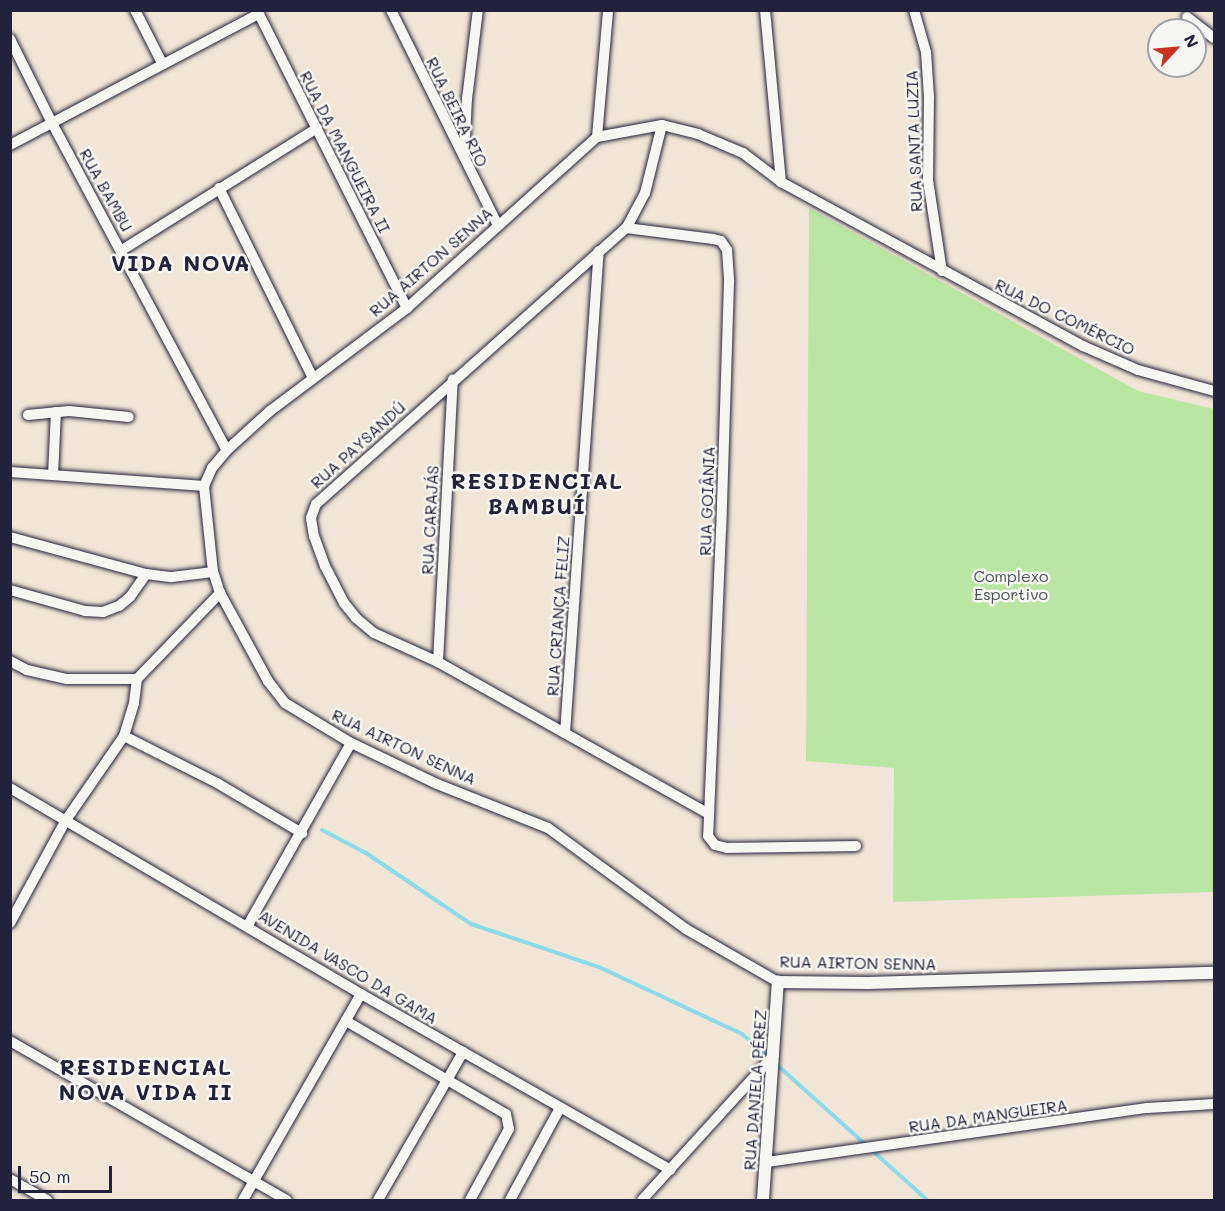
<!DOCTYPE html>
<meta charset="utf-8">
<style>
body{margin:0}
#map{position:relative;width:1225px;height:1211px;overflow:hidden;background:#f0e5d6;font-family:Mali,sans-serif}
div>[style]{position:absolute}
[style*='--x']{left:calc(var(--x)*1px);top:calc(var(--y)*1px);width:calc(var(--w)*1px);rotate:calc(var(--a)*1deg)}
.green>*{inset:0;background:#bae5a2}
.stream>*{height:4px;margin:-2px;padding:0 2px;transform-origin:2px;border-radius:2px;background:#8bdbe8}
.roads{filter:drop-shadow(0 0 2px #22223b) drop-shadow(0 0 2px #22223b)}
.minor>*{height:10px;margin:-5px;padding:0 5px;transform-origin:5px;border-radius:5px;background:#f6f6f2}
.tertiary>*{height:12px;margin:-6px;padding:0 6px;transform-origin:6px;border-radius:6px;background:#f6f6f2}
span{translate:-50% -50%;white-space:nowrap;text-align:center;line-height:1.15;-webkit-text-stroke:5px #f6f6f2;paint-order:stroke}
.street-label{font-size:16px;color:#22223b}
.park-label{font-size:16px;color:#485355}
.district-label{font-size:22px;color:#22223b;font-weight:700;letter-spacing:1.5px}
.frame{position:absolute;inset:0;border:12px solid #22223b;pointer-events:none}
.north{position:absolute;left:1147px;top:18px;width:60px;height:60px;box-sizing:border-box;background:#f6f6f2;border:2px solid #a1a1a9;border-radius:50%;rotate:64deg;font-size:16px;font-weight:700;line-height:24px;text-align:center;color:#22223b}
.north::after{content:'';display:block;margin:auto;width:21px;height:27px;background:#c8321e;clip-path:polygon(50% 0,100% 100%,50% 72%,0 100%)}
.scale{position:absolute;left:18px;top:1166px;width:94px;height:27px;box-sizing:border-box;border:3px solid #22223b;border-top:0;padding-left:8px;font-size:18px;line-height:21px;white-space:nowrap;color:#22223b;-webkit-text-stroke:4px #f6f6f2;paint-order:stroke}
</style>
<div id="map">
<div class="green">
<i style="clip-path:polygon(809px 208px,1138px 391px,1214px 409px,1214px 892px,893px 902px,894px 768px,806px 761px)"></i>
</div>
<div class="stream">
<i style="--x:322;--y:830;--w:50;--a:27.6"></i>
<i style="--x:366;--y:853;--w:127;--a:34.1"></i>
<i style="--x:471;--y:924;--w:135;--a:18.6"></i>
<i style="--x:599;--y:967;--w:158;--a:25.1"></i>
<i style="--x:742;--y:1034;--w:35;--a:41"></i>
<i style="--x:776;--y:1064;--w:203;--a:42"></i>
</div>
<div class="roads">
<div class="minor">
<i style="--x:135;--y:10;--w:59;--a:63"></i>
<i style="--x:257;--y:10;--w:334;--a:63.3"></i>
<i style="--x:391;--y:10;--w:241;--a:63.6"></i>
<i style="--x:765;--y:10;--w:173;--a:84.7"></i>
<i style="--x:914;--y:10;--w:44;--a:74.1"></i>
<i style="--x:926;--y:52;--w:45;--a:86.2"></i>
<i style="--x:929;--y:97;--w:83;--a:90.7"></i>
<i style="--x:928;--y:180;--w:92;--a:81.3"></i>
<i style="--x:1187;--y:17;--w:34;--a:38"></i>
<i style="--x:10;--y:39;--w:92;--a:63.4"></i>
<i style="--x:51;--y:121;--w:373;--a:61.9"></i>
<i style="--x:662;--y:125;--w:70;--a:104"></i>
<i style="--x:645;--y:193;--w:40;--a:118"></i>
<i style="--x:626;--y:228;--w:415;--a:138.3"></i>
<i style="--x:316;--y:504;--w:15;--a:110"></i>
<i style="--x:311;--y:518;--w:18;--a:81"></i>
<i style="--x:314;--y:536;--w:32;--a:70"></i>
<i style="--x:325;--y:566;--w:42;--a:62.8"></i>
<i style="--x:344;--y:603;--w:19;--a:51"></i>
<i style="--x:356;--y:618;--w:23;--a:40"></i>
<i style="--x:374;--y:633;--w:70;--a:24.4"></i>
<i style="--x:438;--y:662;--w:308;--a:29.3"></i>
<i style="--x:597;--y:137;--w:127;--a:-85"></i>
<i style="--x:10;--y:145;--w:280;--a:-27.8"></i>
<i style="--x:464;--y:156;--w:57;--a:-87"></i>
<i style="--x:467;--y:99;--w:90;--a:-83"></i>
<i style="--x:219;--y:188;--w:212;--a:63.7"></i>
<i style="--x:626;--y:228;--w:88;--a:7.2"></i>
<i style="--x:713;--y:239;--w:8;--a:14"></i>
<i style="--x:721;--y:241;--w:11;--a:56"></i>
<i style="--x:727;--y:250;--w:32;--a:86"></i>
<i style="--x:729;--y:282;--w:248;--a:91.8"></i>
<i style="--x:721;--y:530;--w:306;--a:92.4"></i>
<i style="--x:708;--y:836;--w:11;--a:52"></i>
<i style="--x:715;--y:845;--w:12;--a:14"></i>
<i style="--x:727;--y:848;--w:129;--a:-0.9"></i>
<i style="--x:122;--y:250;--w:230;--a:-32"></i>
<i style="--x:28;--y:415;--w:41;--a:-5.6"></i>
<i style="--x:69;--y:411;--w:60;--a:5.7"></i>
<i style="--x:10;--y:472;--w:195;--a:4.1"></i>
<i style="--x:53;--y:475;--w:63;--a:-87.3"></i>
<i style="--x:10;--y:537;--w:141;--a:15.2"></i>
<i style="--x:146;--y:574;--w:26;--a:7"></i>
<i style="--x:172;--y:577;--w:41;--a:-7"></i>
<i style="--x:10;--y:590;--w:78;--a:15.6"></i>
<i style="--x:85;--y:611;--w:18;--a:3"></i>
<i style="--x:103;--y:612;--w:17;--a:-21"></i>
<i style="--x:119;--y:606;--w:14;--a:-39"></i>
<i style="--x:130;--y:597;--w:28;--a:-55"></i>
<i style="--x:10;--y:661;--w:19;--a:28"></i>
<i style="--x:27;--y:670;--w:41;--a:12.7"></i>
<i style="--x:67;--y:679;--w:70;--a:0"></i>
<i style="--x:137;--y:679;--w:120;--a:-46"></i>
<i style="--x:438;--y:662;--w:283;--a:-87"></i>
<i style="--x:565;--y:733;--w:483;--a:-86"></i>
<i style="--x:124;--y:736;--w:104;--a:26.8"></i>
<i style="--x:217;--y:783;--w:99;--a:30.5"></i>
<i style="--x:10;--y:788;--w:407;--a:30.4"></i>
<i style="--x:361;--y:994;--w:356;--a:29.6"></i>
<i style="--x:10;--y:923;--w:117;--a:-61.5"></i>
<i style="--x:66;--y:820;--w:102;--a:-55.4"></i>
<i style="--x:124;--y:736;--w:34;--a:-73"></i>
<i style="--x:134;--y:703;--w:24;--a:-83"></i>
<i style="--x:248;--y:925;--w:209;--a:-60.5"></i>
<i style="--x:778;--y:982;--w:106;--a:-150.1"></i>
<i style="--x:686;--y:929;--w:171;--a:-143.8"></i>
<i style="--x:548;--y:828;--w:119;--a:-158.4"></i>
<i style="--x:437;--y:784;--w:95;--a:-154.5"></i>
<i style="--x:351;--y:743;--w:77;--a:-148.8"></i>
<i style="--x:285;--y:703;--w:28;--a:-128"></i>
<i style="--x:268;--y:681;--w:100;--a:-118.6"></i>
<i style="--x:220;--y:593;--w:22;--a:-108"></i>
<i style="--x:213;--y:572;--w:86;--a:-96"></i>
<i style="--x:204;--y:486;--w:20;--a:-66"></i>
<i style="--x:212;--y:468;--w:23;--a:-50"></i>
<i style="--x:227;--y:450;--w:58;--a:-42.2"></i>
<i style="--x:270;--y:411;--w:171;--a:-36.9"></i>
<i style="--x:407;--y:308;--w:256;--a:-42"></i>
<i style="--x:597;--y:137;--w:66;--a:-10.5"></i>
<i style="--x:662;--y:125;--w:37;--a:14"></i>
<i style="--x:698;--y:134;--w:49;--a:22.9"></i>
<i style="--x:743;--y:153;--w:48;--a:37.3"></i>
<i style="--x:781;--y:182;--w:344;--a:28.5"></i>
<i style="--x:1083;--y:346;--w:60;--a:23.6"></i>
<i style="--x:1138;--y:370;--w:79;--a:15.4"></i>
<i style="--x:346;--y:1021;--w:185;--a:30.2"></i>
<i style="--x:506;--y:1114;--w:15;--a:79"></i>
<i style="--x:509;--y:1129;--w:81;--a:118.8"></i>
<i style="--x:10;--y:1041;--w:319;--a:29.9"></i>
<i style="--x:767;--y:1162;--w:384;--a:-8.1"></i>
<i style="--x:1147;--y:1108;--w:67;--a:-3.4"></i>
<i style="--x:10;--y:1179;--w:43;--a:29.6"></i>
<i style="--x:243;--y:1200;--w:237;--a:-60.2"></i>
<i style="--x:378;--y:1200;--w:171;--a:-60.1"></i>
<i style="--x:510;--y:1200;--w:105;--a:-61.5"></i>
<i style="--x:642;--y:1200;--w:196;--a:-47.7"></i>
</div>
<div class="tertiary">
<i style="--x:763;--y:1200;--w:219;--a:-86.1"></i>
<i style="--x:778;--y:982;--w:90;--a:0.6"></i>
<i style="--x:868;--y:983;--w:346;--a:-1.7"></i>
</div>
</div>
<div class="street-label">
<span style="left:457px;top:112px;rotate:64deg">RUA BEIRA RIO</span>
<span style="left:914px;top:141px;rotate:-92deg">RUA SANTA LUZIA</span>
<span style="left:345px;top:152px;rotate:63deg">RUA DA MANGUEIRA II</span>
<span style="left:106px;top:190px;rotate:61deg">RUA BAMBU</span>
<span style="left:431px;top:262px;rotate:-41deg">RUA AIRTON SENNA</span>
<span style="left:1065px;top:317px;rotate:26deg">RUA DO COMÉRCIO</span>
<span style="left:358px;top:445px;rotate:-42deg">RUA PAYSANDÚ</span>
<span style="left:707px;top:501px;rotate:-88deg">RUA GOIÂNIA</span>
<span style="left:430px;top:520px;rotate:-87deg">RUA CARAJÁS</span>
<span style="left:558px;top:616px;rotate:-86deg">RUA CRIANÇA FELIZ</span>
<span style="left:404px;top:747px;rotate:25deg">RUA AIRTON SENNA</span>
<span style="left:858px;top:963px;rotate:1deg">RUA AIRTON SENNA</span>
<span style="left:348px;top:967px;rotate:31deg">AVENIDA VASCO DA GAMA</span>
<span style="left:755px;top:1090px;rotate:-86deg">RUA DANIELA PÉREZ</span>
<span style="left:988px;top:1116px;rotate:-8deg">RUA DA MANGUEIRA</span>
</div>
<div class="park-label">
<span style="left:1011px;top:585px">Complexo<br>Esportivo</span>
</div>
<div class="district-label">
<span style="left:181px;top:263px">VIDA NOVA</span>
<span style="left:537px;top:493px">RESIDENCIAL<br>BAMBUÍ</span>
<span style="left:146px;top:1079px">RESIDENCIAL<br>NOVA VIDA II</span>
</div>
<div class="frame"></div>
<div class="north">N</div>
<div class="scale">50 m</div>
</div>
